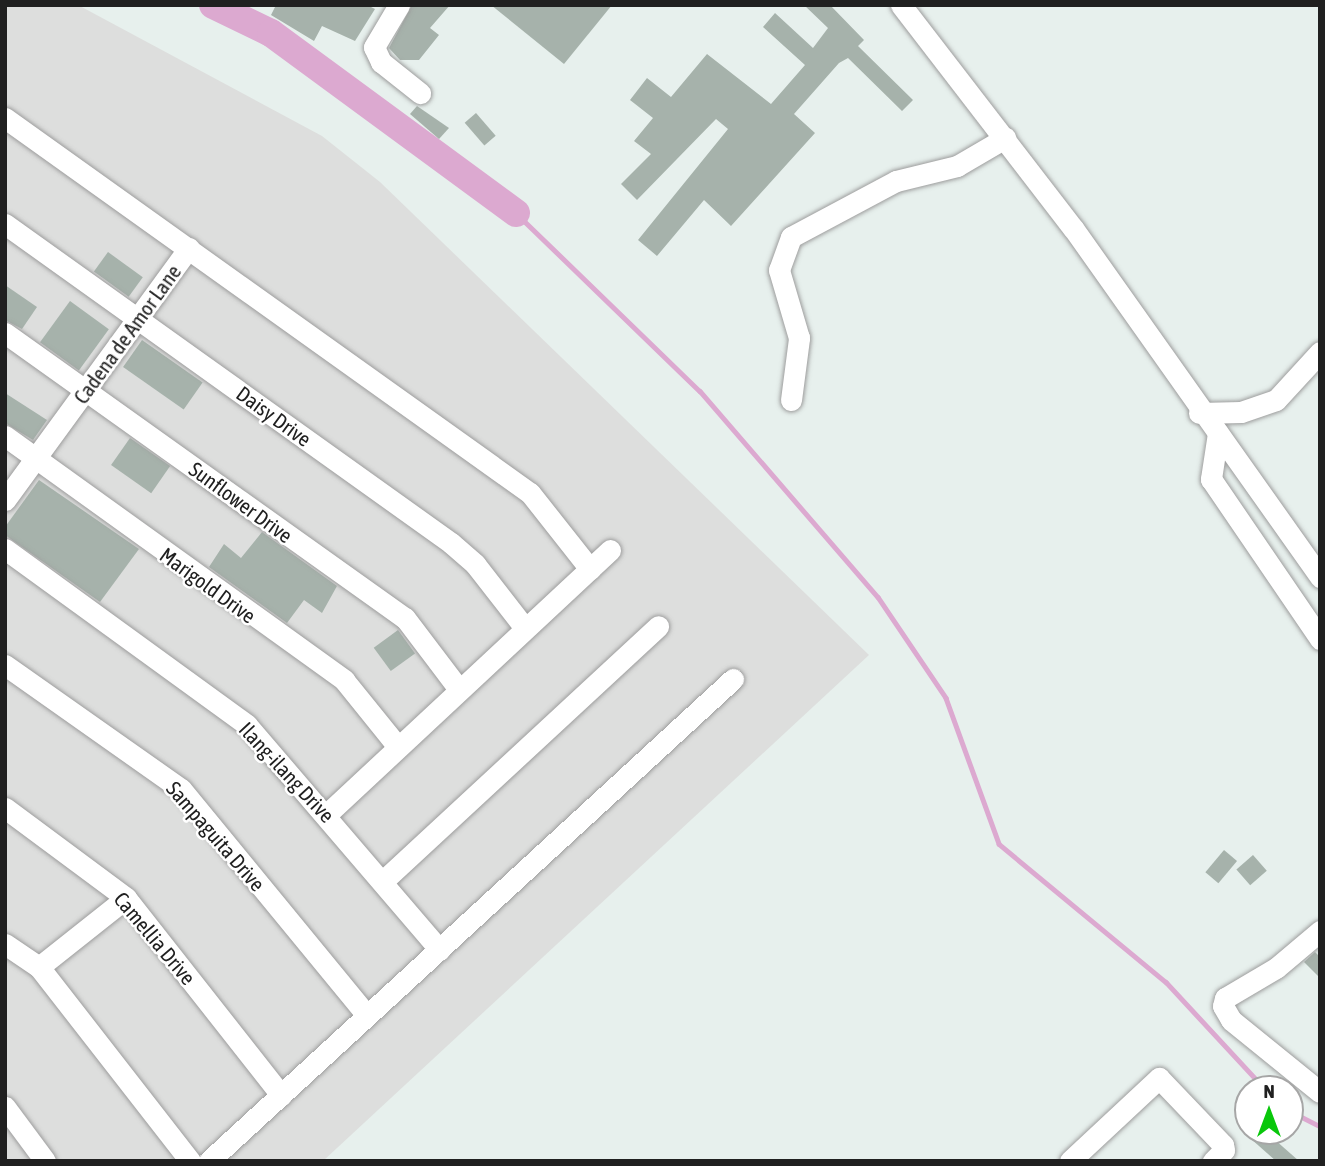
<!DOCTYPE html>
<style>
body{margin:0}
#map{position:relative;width:1325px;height:1166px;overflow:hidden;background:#e7f0ed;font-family:"Asap Condensed",sans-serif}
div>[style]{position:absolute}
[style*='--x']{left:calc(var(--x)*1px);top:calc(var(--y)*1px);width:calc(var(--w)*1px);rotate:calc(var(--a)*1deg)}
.residential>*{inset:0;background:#dddedd}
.stream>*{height:4.5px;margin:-2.25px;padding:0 2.25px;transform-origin:2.25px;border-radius:2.25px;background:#dca9d0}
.river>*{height:28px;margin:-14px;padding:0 14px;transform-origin:14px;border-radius:14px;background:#dca9d0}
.building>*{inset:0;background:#a6b2ab;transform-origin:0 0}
.roads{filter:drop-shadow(0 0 2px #9d9d9d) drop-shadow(0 0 2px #9d9d9d)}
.minor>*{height:21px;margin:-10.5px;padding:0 10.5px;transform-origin:10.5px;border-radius:10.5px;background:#fff}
span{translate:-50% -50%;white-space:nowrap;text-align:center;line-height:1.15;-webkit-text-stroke:5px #fff;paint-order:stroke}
.street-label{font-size:21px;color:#202020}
.frame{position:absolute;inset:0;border:7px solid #202020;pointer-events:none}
.north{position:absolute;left:1234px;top:1075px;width:70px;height:70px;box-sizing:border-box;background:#fff;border:2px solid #a6a6a6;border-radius:50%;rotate:0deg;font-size:19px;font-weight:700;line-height:28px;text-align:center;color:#202020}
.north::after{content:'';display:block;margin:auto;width:24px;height:32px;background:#09c70b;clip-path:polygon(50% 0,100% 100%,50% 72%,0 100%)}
</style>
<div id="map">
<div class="residential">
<i style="clip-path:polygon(5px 5px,78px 5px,322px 136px,380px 182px,869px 655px,323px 1161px,5px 1161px)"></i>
</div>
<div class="stream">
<i style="--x:516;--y:213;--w:256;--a:44.1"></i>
<i style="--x:700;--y:391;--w:272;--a:49.2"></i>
<i style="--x:878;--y:597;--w:122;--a:56"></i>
<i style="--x:946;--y:698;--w:155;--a:70"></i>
<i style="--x:999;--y:844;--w:217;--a:39.6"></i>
<i style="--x:1166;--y:982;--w:146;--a:47.2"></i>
<i style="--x:1290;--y:1111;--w:34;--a:27"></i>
</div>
<div class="river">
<i style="--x:213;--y:5;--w:64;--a:25.8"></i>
<i style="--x:271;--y:33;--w:304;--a:36.3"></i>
</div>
<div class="building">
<i style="clip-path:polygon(276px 5px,367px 5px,375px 9px,355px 41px,322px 26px,314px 41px,271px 15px)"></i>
<i style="clip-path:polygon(412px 5px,450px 5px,430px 28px,439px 35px,419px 60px,400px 60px,389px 48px)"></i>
<i style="clip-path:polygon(491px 5px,612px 5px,564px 64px)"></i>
<i style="clip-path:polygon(804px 5px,830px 5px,864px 40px,858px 46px,913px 100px,902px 111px,848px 58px,839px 63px,794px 114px,815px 133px,731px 226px,704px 200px,657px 256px,638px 240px,728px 129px,716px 119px,637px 200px,621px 184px,651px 154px,634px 141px,653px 118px,630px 100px,647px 78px,671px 97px,707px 54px,771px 104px,805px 65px,763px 27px,775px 13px,813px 48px,828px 28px)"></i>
<i style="clip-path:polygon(417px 106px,449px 128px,439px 139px,410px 114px)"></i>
<i style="left:476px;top:113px;width:30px;height:15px;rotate:49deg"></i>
<i style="left:108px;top:252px;width:43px;height:24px;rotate:36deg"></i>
<i style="clip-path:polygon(5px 285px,37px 307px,22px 329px,5px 320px)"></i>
<i style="left:70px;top:301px;width:48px;height:51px;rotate:36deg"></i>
<i style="left:142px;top:340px;width:74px;height:33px;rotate:35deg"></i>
<i style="clip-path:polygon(5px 393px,47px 420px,33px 440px,5px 423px)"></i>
<i style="left:130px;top:438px;width:49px;height:33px;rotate:35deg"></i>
<i style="clip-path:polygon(39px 480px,139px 549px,100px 602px,5px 535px,5px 527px)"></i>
<i style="clip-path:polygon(262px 532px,337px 586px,322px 613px,304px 600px,287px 623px,209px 567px,224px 544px,241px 558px)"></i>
<i style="left:398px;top:630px;width:29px;height:30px;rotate:54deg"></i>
<i style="left:1224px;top:850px;width:17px;height:29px;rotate:40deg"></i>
<i style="left:1253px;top:855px;width:21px;height:22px;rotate:49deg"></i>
<i style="clip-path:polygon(1315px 952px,1320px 957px,1320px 978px,1304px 962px)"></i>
<i style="clip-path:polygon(1242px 1131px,1265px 1131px,1299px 1161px,1276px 1161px)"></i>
</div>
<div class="roads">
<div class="minor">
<i style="--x:399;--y:5;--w:49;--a:120.8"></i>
<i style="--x:374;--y:47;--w:17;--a:65"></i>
<i style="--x:381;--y:62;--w:50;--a:38.5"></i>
<i style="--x:901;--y:5;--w:282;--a:52.4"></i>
<i style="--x:1073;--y:228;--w:428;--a:54.7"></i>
<i style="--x:5;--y:118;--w:645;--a:35.54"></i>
<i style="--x:530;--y:493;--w:97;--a:51.7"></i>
<i style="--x:5;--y:224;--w:548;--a:35.57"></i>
<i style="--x:451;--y:543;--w:32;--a:41"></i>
<i style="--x:475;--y:564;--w:80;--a:52.1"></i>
<i style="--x:5;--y:333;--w:491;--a:35.5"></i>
<i style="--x:405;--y:618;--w:88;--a:52.9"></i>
<i style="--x:791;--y:400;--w:63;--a:-82.6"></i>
<i style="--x:799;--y:338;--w:71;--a:-106.4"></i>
<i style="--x:779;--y:270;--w:35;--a:-70"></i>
<i style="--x:791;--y:237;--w:119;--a:-28.1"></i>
<i style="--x:896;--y:181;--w:63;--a:-13.8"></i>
<i style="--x:957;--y:166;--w:56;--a:-30.3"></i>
<i style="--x:1199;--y:413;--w:42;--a:-1.4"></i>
<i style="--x:1241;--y:412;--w:37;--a:-19"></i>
<i style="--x:1276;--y:400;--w:65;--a:-47.5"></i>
<i style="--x:1218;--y:433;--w:47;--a:98.7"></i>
<i style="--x:1211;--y:479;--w:194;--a:55.7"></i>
<i style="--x:5;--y:436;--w:418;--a:35.7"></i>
<i style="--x:344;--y:680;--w:86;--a:51.1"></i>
<i style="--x:5;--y:500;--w:312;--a:-53.9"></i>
<i style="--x:5;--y:549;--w:299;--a:36"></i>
<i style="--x:247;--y:725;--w:296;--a:49.4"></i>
<i style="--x:5;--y:665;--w:215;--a:35.2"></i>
<i style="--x:181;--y:789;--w:291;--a:50.6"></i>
<i style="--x:5;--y:808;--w:151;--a:36.6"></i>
<i style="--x:126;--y:898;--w:251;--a:51.8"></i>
<i style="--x:327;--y:814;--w:387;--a:-43"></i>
<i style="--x:383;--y:881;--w:375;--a:-42.8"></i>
<i style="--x:1320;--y:931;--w:57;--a:139.9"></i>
<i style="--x:1276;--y:968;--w:59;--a:149.5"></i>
<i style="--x:1225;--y:998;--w:8;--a:104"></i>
<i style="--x:1223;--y:1006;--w:16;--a:60"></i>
<i style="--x:1231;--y:1020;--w:114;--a:39"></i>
<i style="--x:5;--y:944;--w:41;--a:34.1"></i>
<i style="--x:39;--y:967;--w:246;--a:52.1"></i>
<i style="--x:39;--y:967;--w:111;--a:-38.4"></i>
<i style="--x:5;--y:1107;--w:67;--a:53.5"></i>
<i style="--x:209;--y:1161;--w:712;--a:-42.61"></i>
<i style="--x:1070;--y:1161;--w:122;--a:-43"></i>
<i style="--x:1159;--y:1078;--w:93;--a:46.3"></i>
<i style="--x:1223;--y:1145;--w:5;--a:79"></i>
<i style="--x:1224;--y:1150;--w:16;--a:135"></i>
</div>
</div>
<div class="street-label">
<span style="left:127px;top:334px;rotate:-54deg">Cadena de Amor Lane</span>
<span style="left:274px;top:416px;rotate:36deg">Daisy Drive</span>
<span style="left:241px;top:502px;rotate:36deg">Sunflower Drive</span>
<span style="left:208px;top:585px;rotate:36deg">Marigold Drive</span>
<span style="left:287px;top:772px;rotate:47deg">Ilang-ilang Drive</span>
<span style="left:216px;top:836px;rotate:49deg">Sampaguita Drive</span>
<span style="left:155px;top:938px;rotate:50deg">Camellia Drive</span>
</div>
<div class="frame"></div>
<div class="north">N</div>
</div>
